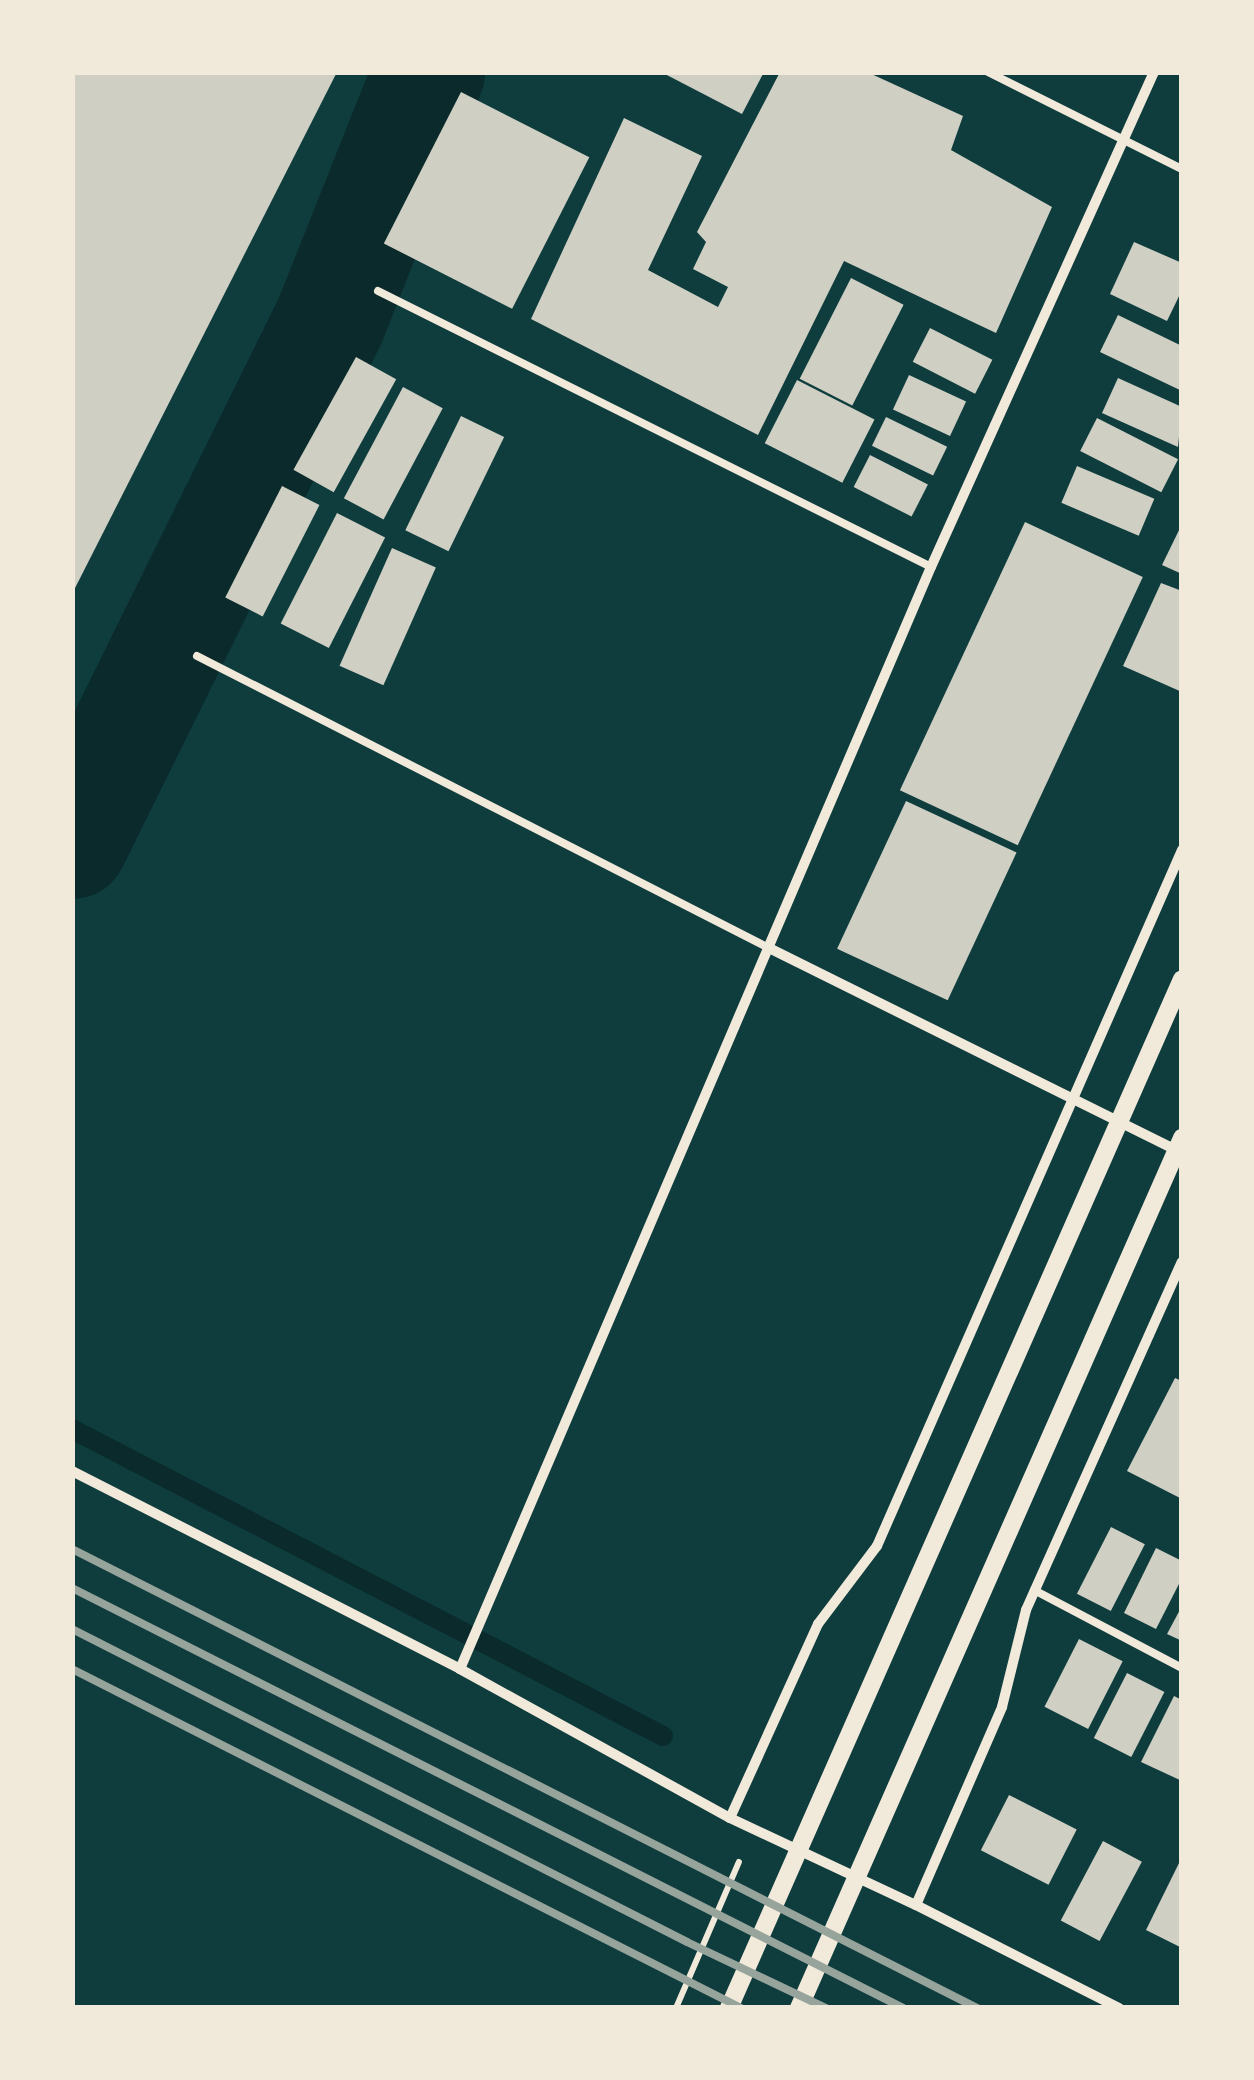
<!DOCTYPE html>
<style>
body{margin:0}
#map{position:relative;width:1254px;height:2080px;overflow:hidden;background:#0f3d3e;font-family:Raleway,sans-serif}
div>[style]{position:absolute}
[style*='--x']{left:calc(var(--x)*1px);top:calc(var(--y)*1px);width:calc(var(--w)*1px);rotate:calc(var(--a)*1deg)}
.stream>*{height:20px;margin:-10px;padding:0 10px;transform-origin:10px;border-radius:10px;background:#0a2a2b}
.river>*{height:112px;margin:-56px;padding:0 56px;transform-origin:56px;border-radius:56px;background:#0a2a2b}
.building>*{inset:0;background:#cfcfc3;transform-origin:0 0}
.path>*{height:6px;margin:-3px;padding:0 3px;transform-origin:3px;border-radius:3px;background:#f1e9da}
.service>*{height:8px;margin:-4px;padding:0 4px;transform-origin:4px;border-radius:4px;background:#f1e9da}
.minor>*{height:10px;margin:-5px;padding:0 5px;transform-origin:5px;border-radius:5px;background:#f1e9da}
.tertiary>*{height:18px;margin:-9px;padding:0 9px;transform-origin:9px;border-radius:9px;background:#f1e9da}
.rail>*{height:8px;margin:-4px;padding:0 4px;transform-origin:4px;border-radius:4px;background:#97a49c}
span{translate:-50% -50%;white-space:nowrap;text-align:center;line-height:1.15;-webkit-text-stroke:10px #f1e9da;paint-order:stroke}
.frame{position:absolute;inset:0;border:75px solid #f1e9da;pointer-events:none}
</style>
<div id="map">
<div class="stream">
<i style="--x:72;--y:1429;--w:666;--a:27.45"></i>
</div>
<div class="river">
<i style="--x:72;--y:843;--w:582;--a:-63.7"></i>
<i style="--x:330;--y:321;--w:268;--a:-68.3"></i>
</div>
<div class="building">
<i style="clip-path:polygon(72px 72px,337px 72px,72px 594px)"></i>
<i style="clip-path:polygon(661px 72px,764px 72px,742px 114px)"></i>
<i style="clip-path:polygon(780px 72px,867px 72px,963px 116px,951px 150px,1052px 207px,996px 333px,844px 261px,758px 435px,531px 319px,624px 118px,702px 156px,648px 270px,718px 307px,728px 287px,693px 269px,706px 242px,697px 232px)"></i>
<i style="left:461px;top:92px;width:144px;height:170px;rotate:27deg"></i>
<i style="clip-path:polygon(1134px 242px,1182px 263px,1182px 290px,1167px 321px,1110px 294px)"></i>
<i style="left:851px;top:278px;width:59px;height:113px;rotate:27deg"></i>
<i style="clip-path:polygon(1118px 315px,1182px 346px,1182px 391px,1100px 352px)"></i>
<i style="left:930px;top:328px;width:70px;height:38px;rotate:27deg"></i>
<i style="left:356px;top:357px;width:46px;height:129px;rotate:29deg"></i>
<i style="left:909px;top:375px;width:63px;height:38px;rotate:25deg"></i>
<i style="clip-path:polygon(1118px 378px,1182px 407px,1178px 447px,1102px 413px)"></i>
<i style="left:797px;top:380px;width:87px;height:71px;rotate:27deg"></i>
<i style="left:403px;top:387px;width:45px;height:126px;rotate:28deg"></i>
<i style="left:461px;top:416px;width:48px;height:127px;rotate:26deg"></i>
<i style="left:886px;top:417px;width:68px;height:32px;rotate:26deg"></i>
<i style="left:1097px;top:418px;width:91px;height:37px;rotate:27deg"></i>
<i style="left:870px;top:455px;width:65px;height:36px;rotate:27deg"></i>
<i style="left:1077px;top:466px;width:84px;height:40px;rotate:23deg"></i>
<i style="left:282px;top:486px;width:42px;height:125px;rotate:27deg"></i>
<i style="left:337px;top:513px;width:54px;height:124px;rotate:27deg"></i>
<i style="left:1025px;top:522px;width:130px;height:296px;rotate:25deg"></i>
<i style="clip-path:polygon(1182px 524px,1182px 574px,1162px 565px)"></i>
<i style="left:392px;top:548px;width:48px;height:129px;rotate:24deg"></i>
<i style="clip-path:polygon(1161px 583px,1182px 591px,1182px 692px,1123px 666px)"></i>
<i style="left:906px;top:801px;width:122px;height:163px;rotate:25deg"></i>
<i style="clip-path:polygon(1175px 1378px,1182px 1381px,1182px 1499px,1127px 1471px)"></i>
<i style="left:1111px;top:1527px;width:38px;height:75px;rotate:27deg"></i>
<i style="clip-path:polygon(1156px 1548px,1182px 1561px,1182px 1578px,1156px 1629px,1124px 1613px)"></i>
<i style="clip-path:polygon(1182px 1606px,1182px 1641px,1167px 1634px)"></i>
<i style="left:1079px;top:1639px;width:49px;height:76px;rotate:27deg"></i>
<i style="left:1127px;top:1673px;width:42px;height:73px;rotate:27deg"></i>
<i style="clip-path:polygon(1174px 1696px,1182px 1700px,1182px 1781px,1141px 1762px)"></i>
<i style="left:1009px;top:1795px;width:76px;height:62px;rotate:27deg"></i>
<i style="left:1103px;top:1841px;width:44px;height:90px;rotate:28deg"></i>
<i style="clip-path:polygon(1182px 1857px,1182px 1948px,1146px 1930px)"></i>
</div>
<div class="path">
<i style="--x:676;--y:2008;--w:159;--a:-66.7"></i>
</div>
<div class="service">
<i style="--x:988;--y:72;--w:217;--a:26.6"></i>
<i style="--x:378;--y:291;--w:618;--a:26.52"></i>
<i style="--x:197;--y:656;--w:640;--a:27.05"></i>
<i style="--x:1034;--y:1590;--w:167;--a:27.8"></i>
</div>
<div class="minor">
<i style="--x:767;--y:947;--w:459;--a:26.4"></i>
<i style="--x:72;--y:1471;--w:436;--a:27"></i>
<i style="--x:460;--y:1669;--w:308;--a:28.9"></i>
<i style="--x:730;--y:1818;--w:205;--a:25.1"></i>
<i style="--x:916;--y:1905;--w:228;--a:26.9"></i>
<i style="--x:460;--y:1669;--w:1198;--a:-66.86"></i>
<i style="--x:931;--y:567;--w:543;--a:-65.75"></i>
<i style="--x:730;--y:1818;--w:213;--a:-65.6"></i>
<i style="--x:818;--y:1624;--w:98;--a:-52.9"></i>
<i style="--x:877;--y:1546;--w:760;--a:-66.34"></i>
<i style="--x:916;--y:1905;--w:216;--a:-66.5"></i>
<i style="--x:1002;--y:1707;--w:100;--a:-76.1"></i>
<i style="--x:1026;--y:1610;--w:381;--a:-65.9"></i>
</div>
<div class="tertiary">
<i style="--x:729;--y:2008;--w:1124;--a:-66.24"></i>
<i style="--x:799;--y:2008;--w:951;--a:-66.24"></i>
</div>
<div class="rail">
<i style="--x:72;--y:1549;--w:1015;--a:26.89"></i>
<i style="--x:72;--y:1588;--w:931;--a:26.81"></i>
<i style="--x:72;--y:1629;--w:690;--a:26.97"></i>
<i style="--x:687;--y:1942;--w:154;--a:25.4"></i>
<i style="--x:72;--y:1669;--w:750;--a:26.87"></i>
</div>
<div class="frame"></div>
</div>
